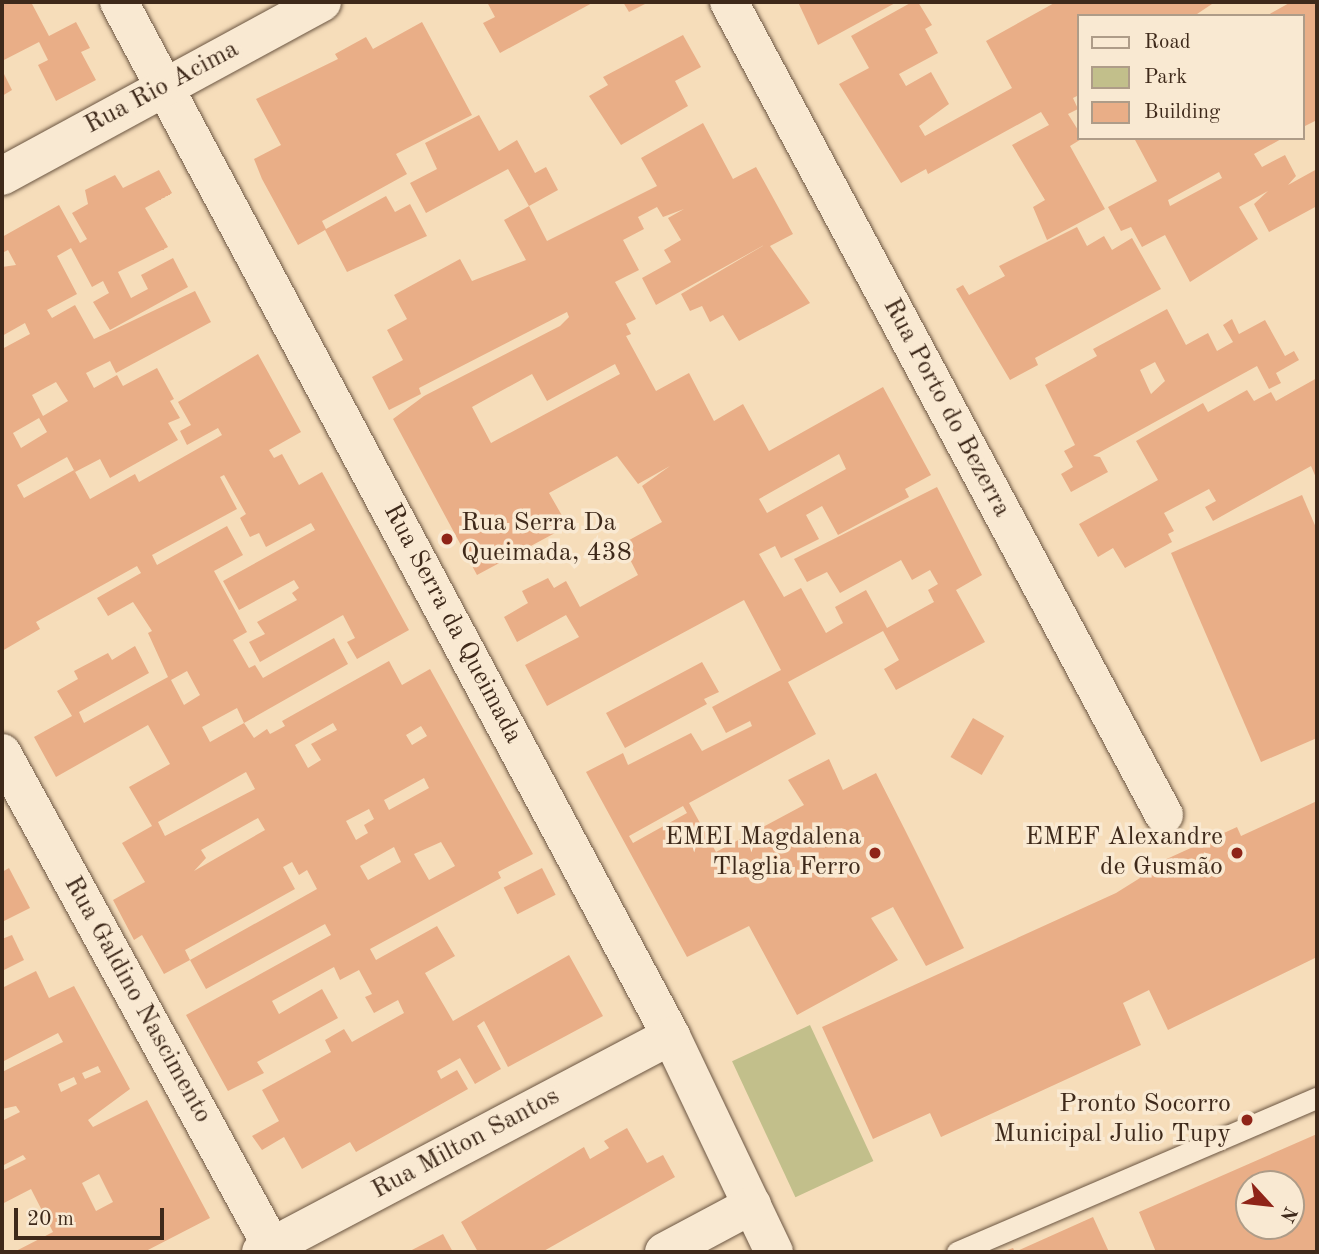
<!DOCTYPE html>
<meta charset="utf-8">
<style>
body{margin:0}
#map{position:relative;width:1319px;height:1254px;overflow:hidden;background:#f6ddba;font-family:"Old Standard TT",serif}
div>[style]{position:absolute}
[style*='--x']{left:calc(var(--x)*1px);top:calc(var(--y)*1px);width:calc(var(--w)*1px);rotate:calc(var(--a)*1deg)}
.green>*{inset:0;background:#c2bf8b;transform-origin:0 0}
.building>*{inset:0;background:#e9ae87;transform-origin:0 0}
.roads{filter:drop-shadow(0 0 2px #6c5642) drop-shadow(0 0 2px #6c5642)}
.service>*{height:21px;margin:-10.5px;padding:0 10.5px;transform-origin:10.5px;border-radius:10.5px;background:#f9e9d2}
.minor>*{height:38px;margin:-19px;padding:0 19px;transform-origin:19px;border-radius:19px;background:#f9e9d2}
.dots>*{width:19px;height:19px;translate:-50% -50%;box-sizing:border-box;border:4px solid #f9e9d2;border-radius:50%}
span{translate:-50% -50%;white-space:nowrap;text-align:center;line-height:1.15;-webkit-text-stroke:7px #f9e9d2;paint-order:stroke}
.street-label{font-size:26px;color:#3e291a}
.poi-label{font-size:26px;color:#3e291a}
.left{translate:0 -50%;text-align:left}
.right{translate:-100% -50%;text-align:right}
.frame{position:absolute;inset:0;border:4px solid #3e291a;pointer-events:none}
.legend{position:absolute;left:1077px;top:14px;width:228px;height:126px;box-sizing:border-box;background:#f9e9d2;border:2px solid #ae9c88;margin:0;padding:9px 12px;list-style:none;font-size:21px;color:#3e291a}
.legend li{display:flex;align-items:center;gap:14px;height:35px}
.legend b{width:35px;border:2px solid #ae9c88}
.north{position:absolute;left:1235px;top:1170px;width:70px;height:70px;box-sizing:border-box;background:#f9e9d2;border:2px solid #ae9c88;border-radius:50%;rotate:117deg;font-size:19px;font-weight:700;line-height:28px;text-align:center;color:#3e291a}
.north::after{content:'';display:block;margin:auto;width:24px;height:32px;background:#8f2418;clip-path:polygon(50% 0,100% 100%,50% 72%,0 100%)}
.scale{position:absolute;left:14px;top:1208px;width:150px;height:32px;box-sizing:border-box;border:4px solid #3e291a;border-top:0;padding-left:9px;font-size:21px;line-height:24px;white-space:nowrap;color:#3e291a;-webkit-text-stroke:5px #f9e9d2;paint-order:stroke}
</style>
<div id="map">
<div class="green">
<i style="left:810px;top:1025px;width:150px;height:86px;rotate:65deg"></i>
</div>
<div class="building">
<i style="clip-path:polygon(2px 2px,31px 2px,49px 36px,76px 22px,90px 48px,81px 52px,96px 80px,56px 101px,38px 65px,48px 60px,39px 42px,2px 61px)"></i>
<i style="clip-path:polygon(487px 2px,594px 2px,500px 53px,483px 23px,495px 17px)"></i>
<i style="clip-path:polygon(623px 2px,649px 2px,629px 12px)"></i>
<i style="clip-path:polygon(798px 2px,897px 2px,818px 45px)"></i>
<i style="clip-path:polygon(912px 2px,918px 2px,932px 25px,925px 29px,938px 53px,899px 74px,906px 86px,931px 72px,949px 104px,919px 126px,925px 136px,1012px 88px,986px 41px,1056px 2px,1215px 2px,1194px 16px,1079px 16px,1079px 95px,1073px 98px,1078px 109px,1068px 114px,1083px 138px,1070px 146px,1105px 209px,1047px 240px,1033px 207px,1045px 200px,1012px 145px,1049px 125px,1041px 112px,928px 174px,926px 169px,901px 183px,839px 84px,869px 68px,851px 36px)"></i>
<i style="clip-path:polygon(1291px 2px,1317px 2px,1317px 120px,1303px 127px,1303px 16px,1266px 16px)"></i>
<i style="clip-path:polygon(422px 22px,472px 115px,396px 154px,407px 174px,322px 221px,326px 229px,386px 196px,395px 212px,410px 204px,427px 236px,347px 272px,325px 230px,298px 245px,262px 179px,254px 159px,281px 145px,256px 99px,338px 59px,335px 54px,366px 37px,373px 49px)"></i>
<i style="clip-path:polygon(683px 35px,701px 67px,675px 81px,688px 106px,621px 145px,589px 96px,608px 85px,603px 77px)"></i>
<i style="clip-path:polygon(2px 70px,12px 90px,2px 96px)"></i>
<i style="clip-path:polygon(479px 115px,499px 151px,517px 140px,535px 173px,546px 167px,558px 190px,529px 206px,508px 169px,426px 213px,410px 183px,437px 169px,425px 143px)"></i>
<i style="clip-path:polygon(evenodd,703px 123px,733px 179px,756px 167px,793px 234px,770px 246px,810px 303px,739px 341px,723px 315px,710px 322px,702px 306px,690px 311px,681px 294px,766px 244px,656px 305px,642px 278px,671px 262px,664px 250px,681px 240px,668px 218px,684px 209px,663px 217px,657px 207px,638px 217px,644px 229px,623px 240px,639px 270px,615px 282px,636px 319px,626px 324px,631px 334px,626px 336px,656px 391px,689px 373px,714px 421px,743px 404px,769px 451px,883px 387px,931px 475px,905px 489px,909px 497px,838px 535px,822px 506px,806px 515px,819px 539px,781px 558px,775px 546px,759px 554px,784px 597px,801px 588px,826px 633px,843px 623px,835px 607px,866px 590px,887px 628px,934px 602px,928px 590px,938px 584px,930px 570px,912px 580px,901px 560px,840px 593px,827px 572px,807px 582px,794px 559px,937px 487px,982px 575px,956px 590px,985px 642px,896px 690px,884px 669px,899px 660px,883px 631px,788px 682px,816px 734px,689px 803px,716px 852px,804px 805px,788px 780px,829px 759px,843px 790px,876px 773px,904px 828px,964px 948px,926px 966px,893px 907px,871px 918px,898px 960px,797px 1015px,749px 926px,687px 957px,586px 772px,623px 753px,628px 765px,691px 733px,702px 751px,752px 726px,750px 721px,726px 733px,712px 707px,781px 670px,744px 600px,547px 706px,525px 665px,579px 637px,566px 615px,517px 642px,504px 617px,528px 603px,522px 591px,548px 578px,554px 588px,566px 581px,580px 607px,638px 575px,622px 544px,662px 522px,642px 486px,670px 466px,638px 484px,617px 456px,549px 493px,568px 526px,477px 575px,393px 419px,424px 396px,560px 326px,569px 317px,567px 312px,419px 388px,421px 394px,389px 410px,372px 377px,403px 360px,387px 330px,407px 319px,394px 295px,460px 259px,472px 281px,526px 260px,504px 220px,529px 206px,547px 241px,657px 186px,641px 158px,703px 123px,615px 364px,620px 374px,491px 443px,472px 407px,532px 374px,547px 401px,615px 364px,703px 123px,839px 454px,846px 469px,767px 513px,759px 499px,839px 454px,703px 123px,683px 806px,687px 813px,633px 843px,629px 836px,683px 806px)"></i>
<i style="clip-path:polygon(evenodd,1134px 138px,1283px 138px,1254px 154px,1262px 167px,1285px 155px,1296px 176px,1288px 185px,1317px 169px,1317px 206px,1269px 232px,1254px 204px,1268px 191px,1239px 207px,1258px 239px,1190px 282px,1165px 235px,1142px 247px,1131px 227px,1121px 231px,1108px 207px,1157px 181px,1134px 138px,1219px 172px,1222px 178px,1170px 206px,1168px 200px,1219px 172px)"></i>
<i style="clip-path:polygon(evenodd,159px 170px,172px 193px,145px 208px,168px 247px,118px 272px,131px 298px,148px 289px,141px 275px,173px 258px,188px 287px,110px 330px,93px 302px,109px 293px,103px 281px,92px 287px,71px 248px,57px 256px,77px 294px,47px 310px,52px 318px,75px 305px,94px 339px,195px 291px,211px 322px,116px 373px,110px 361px,86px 373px,94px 388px,117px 375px,123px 386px,157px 368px,174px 399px,170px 401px,180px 418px,168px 423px,178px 440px,110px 478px,100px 459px,75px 472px,67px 457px,17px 485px,24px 498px,74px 470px,90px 499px,135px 474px,139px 482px,222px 435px,218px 428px,187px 445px,180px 431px,191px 425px,178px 402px,258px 354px,301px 432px,269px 450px,274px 458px,282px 454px,299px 485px,322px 472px,409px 630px,357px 659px,347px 642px,355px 638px,343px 615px,260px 662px,249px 642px,265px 634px,257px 622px,297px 600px,292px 593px,299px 588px,294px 580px,239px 610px,223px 581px,315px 530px,311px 523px,266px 547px,259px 533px,250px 537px,240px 518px,246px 514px,224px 475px,220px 477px,237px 509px,152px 555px,157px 565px,227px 526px,243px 555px,214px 571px,247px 632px,233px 640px,249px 668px,255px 665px,263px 678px,334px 638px,348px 664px,244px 723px,237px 708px,202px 727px,210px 742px,244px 723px,254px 738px,267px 729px,270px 734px,285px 726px,282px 721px,389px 661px,402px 685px,430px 669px,533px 854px,498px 872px,501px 878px,370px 949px,376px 960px,437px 926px,455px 956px,425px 973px,453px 1021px,569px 955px,603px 1016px,508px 1067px,484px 1021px,477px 1026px,501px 1069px,475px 1084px,460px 1058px,437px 1071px,441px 1079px,457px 1070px,468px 1089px,356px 1152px,350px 1142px,302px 1169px,284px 1137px,262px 1150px,252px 1136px,279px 1121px,262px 1090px,331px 1052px,325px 1040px,344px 1029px,352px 1042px,404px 1013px,398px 1000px,374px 1013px,365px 997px,372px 994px,359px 970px,340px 980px,334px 967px,272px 1001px,279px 1014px,322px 989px,338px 1018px,257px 1062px,264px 1073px,228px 1091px,186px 1015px,331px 935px,325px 924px,206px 989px,190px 960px,164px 974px,142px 935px,134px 940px,113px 900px,145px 882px,122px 843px,152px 826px,129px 787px,170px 764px,148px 725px,56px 777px,34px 737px,72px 716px,57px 691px,78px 679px,74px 671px,108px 653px,112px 660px,135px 646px,149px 673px,79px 712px,84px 723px,168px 677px,148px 633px,152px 631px,133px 602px,108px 616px,97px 598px,141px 573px,137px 566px,36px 622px,40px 629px,2px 651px,2px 349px,30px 334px,25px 323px,2px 336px,2px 267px,16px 265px,8px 250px,2px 253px,2px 237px,59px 205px,80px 243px,87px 239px,72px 213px,88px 204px,85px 190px,115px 175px,123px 188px,159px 170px,56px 382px,68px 401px,43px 416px,32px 395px,56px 382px,159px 170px,39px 418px,47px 432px,21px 448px,13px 433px,39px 418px,159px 170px,187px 671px,200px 695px,184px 705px,171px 680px,187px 671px,159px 170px,333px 723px,337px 730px,311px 744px,321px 760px,308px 768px,295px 745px,333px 723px,159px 170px,421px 726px,427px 736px,412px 745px,406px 735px,421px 726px,159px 170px,246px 772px,255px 789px,165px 836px,158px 822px,246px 772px,159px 170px,424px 778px,429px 788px,389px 810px,384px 800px,424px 778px,159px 170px,369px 809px,374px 819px,364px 825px,368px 833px,356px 840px,346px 821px,369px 809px,159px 170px,258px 818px,265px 830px,194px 871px,206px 858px,201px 850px,258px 818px,159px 170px,441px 842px,455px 866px,429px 880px,414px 854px,441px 842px,159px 170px,394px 847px,401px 862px,368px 880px,360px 866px,394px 847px,159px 170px,292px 862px,299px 875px,307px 870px,317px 889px,190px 960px,185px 950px,295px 889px,283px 867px,292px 862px)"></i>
<i style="clip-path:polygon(1077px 227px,1087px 246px,1104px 236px,1112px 250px,1132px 238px,1161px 289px,1035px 358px,1038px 365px,1010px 380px,956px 289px,963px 285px,969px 295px,1005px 276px,999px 266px)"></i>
<i style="clip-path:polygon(evenodd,1167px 309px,1186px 345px,1208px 333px,1217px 351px,1233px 342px,1223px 325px,1232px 319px,1239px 334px,1265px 320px,1285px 356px,1294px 351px,1299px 360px,1276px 373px,1281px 383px,1269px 389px,1257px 366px,1093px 456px,1100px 457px,1108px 472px,1071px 492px,1061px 474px,1073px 467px,1064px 451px,1075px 445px,1045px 385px,1097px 356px,1093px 349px,1167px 309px,1155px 362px,1165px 381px,1151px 394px,1140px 370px,1155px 362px)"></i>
<i style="clip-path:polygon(1317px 378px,1317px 480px,1311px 466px,1213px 521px,1205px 507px,1216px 501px,1209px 489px,1164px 513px,1174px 531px,1168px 534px,1172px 542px,1125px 568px,1113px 548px,1098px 557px,1079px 524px,1158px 480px,1136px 441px,1203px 403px,1208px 412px,1247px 390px,1254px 401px,1271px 392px,1276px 401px)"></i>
<i style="clip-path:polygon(1302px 495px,1317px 530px,1317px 738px,1261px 762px,1171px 553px)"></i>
<i style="clip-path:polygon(702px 662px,719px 692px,704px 699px,707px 704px,625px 748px,606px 713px)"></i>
<i style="left:973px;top:718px;width:36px;height:45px;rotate:30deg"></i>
<i style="clip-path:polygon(1317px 801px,1317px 957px,1168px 1030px,1149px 990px,1123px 1003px,1141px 1045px,941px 1137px,930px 1113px,873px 1139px,822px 1027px,1116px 893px,1140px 878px,1138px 872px,1237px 827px,1241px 836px)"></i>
<i style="clip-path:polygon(9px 868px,30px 908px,2px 922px,2px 872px)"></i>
<i style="left:542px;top:868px;width:30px;height:43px;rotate:63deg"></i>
<i style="clip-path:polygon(12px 935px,24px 960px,2px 971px,2px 939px)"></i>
<i style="clip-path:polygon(evenodd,36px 971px,49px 998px,74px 986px,130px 1089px,88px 1120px,93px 1127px,147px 1100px,210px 1218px,144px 1252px,14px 1252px,53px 1232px,31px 1189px,2px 1204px,2px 1171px,26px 1159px,23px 1155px,2px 1166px,2px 1121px,20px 1112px,16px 1106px,2px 1109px,2px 1072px,63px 1042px,58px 1033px,2px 1062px,2px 988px,36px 971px,98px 1066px,101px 1072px,85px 1079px,82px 1073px,98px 1066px,36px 971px,74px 1077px,77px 1084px,61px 1092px,58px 1084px,74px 1077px,36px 971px,99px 1174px,113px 1202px,96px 1211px,82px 1183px,99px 1174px)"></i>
<i style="clip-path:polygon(627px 1128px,647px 1163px,663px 1155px,675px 1177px,542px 1252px,478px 1252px,461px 1222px,584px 1147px,590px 1159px,609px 1148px,604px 1141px)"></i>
<i style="clip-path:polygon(evenodd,1317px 1134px,1317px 1252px,1156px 1252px,1139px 1212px,1317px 1134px,1249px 1184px,1291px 1184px,1291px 1226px,1249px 1226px,1249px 1184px)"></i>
<i style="clip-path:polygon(1093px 1217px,1109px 1252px,1002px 1252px,1013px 1248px,1015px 1252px)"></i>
<i style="clip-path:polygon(443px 1234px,453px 1252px,408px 1252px)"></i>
</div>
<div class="roads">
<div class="service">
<i style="--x:957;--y:1252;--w:392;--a:-23.2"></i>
</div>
<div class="minor">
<i style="--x:119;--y:2;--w:1172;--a:61.9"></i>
<i style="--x:671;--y:1036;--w:239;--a:64.5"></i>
<i style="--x:729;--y:2;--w:922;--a:61.85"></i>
<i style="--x:2;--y:176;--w:364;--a:-28.5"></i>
<i style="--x:2;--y:753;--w:563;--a:61.34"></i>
<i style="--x:261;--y:1252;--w:463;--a:-27.8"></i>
<i style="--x:664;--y:1252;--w:100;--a:-28.1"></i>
</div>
</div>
<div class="dots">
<i style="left:447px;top:539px;background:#8f2418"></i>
<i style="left:875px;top:853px;background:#8f2418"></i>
<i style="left:1237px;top:853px;background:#8f2418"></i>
<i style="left:1247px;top:1120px;background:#8f2418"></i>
</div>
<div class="street-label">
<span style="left:162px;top:88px;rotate:-28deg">Rua Rio Acima</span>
<span style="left:946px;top:408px;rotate:62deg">Rua Porto do Bezerra</span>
<span style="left:452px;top:624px;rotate:62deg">Rua Serra da Queimada</span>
<span style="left:137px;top:1000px;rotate:61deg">Rua Galdino Nascimento</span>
<span style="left:466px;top:1144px;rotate:-28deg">Rua Milton Santos</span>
</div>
<div class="poi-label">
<span class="left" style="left:461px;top:539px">Rua Serra Da<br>Queimada, 438</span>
<span class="right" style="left:861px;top:853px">EMEI Magdalena<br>Tlaglia Ferro</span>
<span class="right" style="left:1223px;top:853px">EMEF Alexandre<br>de Gusmão</span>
<span class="right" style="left:1231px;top:1120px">Pronto Socorro<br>Municipal Julio Tupy</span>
</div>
<div class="frame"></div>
<ul class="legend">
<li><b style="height:9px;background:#f9e9d2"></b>Road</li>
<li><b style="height:19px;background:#c2bf8b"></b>Park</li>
<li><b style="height:19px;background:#e9ae87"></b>Building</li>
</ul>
<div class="north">N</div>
<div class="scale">20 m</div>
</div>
